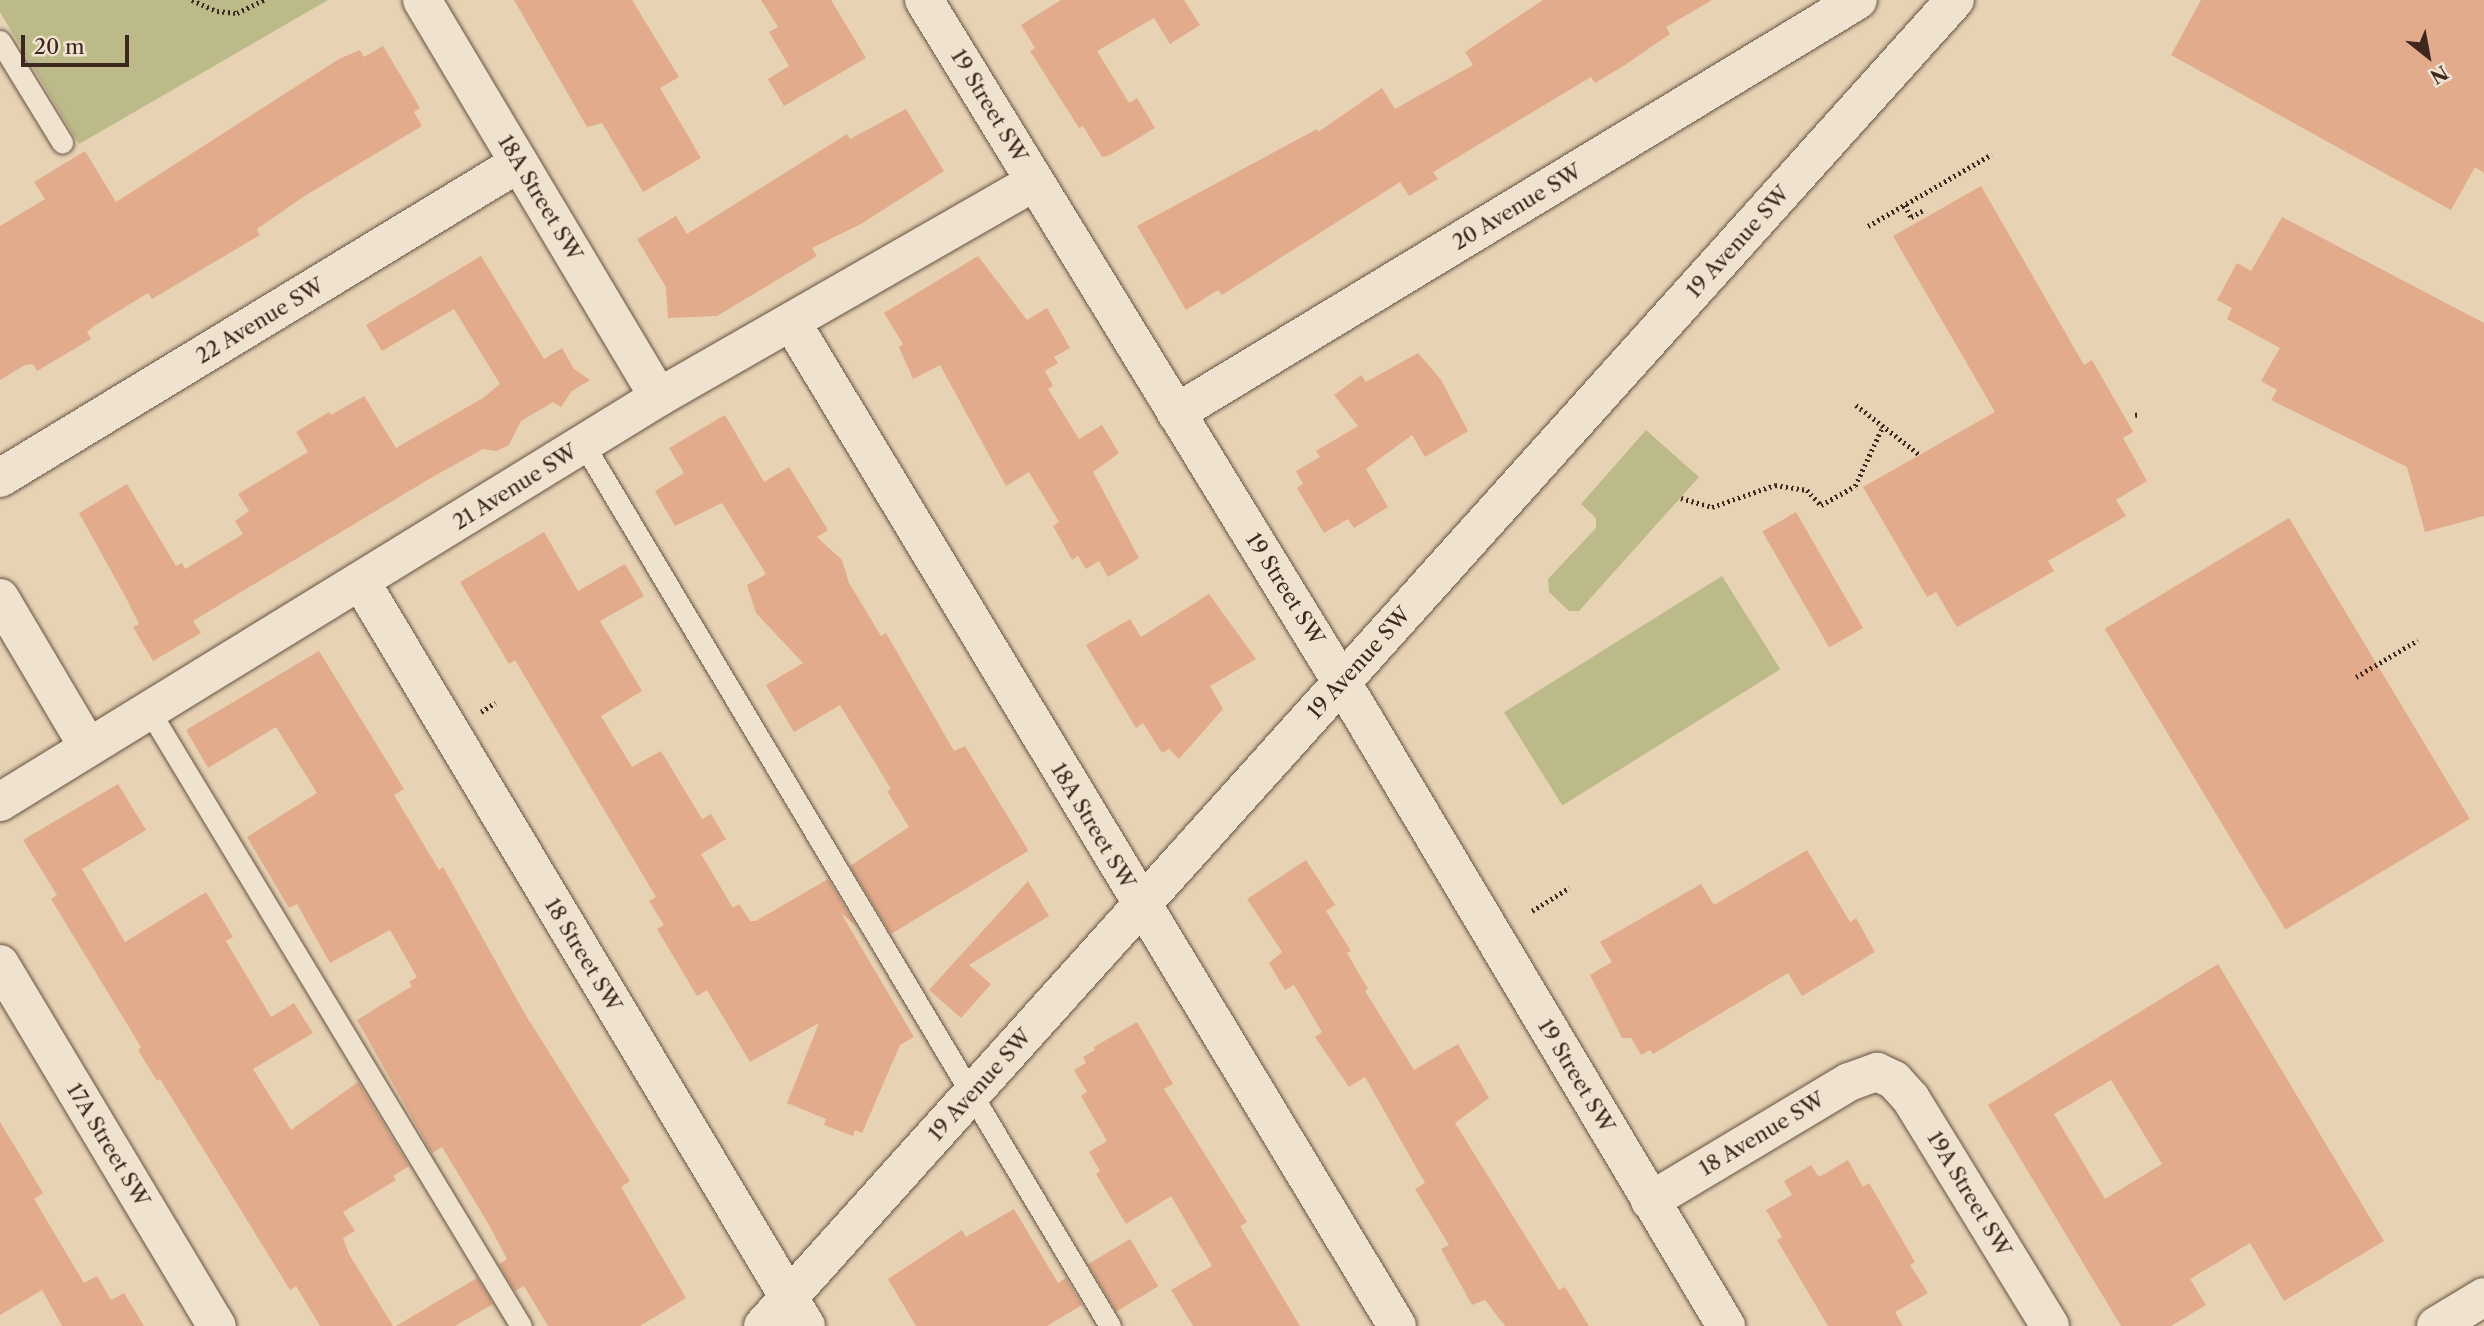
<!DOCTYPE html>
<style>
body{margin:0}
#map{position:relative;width:2484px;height:1326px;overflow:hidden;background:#e7d3b4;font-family:"Libre Caslon Text",serif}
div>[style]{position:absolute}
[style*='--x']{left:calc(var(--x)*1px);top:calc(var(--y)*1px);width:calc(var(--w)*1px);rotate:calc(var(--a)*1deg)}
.green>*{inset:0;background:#bcba89;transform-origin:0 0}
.building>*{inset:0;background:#e2ab8b;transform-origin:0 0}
.path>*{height:4.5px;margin-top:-2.25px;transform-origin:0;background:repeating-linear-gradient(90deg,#3e271f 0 2px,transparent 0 5.5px)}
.roads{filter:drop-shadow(0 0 2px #685244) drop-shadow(0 0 2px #685244)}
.lane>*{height:21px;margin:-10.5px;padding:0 10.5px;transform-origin:10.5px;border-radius:10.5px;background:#efe2ce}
.street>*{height:38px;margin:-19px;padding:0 19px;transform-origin:19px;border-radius:19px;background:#efe2ce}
.secondary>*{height:38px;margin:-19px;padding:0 19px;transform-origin:19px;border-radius:19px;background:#efe2ce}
span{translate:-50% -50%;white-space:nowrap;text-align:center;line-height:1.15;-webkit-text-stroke:6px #efe2ce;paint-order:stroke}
.street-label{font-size:21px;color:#3e271f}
.north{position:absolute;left:2393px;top:21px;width:70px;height:70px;-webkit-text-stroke:5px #efe2ce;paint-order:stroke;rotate:149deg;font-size:19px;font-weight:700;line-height:28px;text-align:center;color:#3e271f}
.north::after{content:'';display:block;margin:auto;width:24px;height:32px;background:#3e271f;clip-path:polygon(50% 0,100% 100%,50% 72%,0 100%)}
.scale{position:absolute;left:21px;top:35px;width:108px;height:32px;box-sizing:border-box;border:4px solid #3e271f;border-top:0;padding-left:9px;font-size:21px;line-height:24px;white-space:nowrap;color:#3e271f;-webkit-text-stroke:5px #efe2ce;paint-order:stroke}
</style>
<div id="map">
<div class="green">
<i style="clip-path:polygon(0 0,328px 0,79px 144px,0 12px)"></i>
<i style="clip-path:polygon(1646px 430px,1699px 477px,1579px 611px,1569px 611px,1549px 592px,1548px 579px,1596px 528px,1596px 518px,1581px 504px)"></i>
<i style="left:1722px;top:576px;width:110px;height:257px;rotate:58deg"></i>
</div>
<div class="building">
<i style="clip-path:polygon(514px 0,632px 0,679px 77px,660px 88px,701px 158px,643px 192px,602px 123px,587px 127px)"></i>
<i style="clip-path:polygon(761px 0,831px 0,866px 58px,784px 106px,768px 79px,789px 66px,769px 32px,778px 27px)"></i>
<i style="clip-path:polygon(1061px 0,1184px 0,1200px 25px,1170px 44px,1154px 18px,1097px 51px,1129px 103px,1137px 98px,1155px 128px,1110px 155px,1102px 157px,1083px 126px,1079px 128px,1030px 51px,1035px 48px,1021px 25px)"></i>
<i style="clip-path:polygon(1543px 0,1712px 0,1666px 27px,1670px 34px,1625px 65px,1595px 83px,1591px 77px,1433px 172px,1438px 179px,1409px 196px,1400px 182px,1222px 295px,1218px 290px,1186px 310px,1137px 226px,1317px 129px,1318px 132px,1382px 88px,1395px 109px,1473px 65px,1465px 52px)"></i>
<i style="clip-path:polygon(2201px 0,2484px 0,2484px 173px,2475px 167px,2451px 210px,2171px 55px)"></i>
<i style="clip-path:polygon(383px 46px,420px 108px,414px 112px,422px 126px,303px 197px,257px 229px,260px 235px,152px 299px,148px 293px,94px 326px,87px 332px,91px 339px,37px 371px,33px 364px,25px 365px,0 380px,0 226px,45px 199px,34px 182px,85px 151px,116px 202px,339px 59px,360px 50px,364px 57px)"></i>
<i style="clip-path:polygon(906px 109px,944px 171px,861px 224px,812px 248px,817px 256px,717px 316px,668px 318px,666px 287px,637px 239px,676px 216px,687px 234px,847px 134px,850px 139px)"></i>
<i style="clip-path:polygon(1981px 186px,2084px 365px,2092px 360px,2131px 428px,2133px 432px,2123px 438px,2147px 481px,2116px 500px,2126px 516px,2048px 561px,2054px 571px,1957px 627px,1936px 592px,1927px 597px,1863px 487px,1995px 412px,1893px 236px)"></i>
<i style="clip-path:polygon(2282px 217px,2484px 323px,2484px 516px,2425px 532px,2407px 467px,2271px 400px,2277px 390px,2261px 381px,2280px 348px,2227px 319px,2232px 308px,2217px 300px,2237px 263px,2251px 271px)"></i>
<i style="clip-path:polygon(481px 256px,544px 359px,562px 348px,574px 369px,590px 380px,572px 391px,561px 407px,553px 402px,521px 421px,509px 445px,496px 451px,483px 449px,429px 479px,193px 621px,201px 633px,153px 661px,133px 627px,139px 624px,125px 596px,79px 513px,127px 484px,176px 566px,182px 563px,185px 569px,243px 534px,235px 521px,249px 511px,238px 494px,308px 452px,296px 432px,329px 412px,331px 415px,364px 396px,396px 448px,483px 398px,500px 384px,454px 309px,382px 351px,366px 325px)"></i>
<i style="clip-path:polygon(978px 256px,1027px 320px,1047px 308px,1070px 348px,1054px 357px,1058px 363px,1045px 371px,1053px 386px,1048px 389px,1079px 439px,1102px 425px,1119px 453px,1093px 472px,1139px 558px,1108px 577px,1099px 561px,1086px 569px,1078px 556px,1072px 560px,1053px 526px,1059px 522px,1029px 472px,1006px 486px,940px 365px,913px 379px,899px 347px,903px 344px,884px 313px)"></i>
<i style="clip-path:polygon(1418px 353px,1441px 380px,1468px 431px,1425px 457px,1412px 435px,1366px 469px,1388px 507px,1354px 528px,1348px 519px,1324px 533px,1297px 488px,1303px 484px,1296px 471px,1320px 457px,1316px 451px,1358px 426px,1334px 395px,1361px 375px,1366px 382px)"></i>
<i style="clip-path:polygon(725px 415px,764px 482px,789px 467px,828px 530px,817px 537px,842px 560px,849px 583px,881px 636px,886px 633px,954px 751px,965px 746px,1027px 848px,1028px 851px,891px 934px,850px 866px,909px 827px,887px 791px,891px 789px,840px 705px,794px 732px,766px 685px,803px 663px,756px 613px,747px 585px,766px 574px,722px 503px,675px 526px,655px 491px,684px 473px,669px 448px)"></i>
<i style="left:1796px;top:512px;width:134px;height:39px;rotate:60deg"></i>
<i style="left:2289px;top:518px;width:351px;height:215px;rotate:59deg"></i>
<i style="clip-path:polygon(544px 532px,578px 591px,625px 564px,644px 596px,600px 621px,642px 691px,601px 716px,632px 767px,661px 751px,702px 819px,711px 814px,726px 839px,701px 854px,733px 908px,739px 904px,750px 921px,756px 921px,828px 879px,856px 926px,841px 913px,914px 1037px,900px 1045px,862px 1133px,855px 1130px,853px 1136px,824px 1125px,826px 1119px,787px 1103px,819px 1023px,750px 1062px,707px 990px,697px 996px,657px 929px,664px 925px,649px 901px,656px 897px,515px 660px,509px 664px,460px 582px)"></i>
<i style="clip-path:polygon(1209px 594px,1256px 659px,1210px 686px,1223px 709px,1179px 759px,1169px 749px,1162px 753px,1143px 723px,1136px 728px,1086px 645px,1130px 619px,1141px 637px)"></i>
<i style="clip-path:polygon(319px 651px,404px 789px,394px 795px,439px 870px,443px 867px,525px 1014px,630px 1181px,621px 1187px,686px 1298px,640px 1326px,548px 1326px,524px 1286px,515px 1291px,499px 1264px,507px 1259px,489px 1225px,442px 1147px,432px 1153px,357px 1020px,412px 986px,409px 982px,417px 977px,390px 930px,330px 963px,297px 904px,289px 908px,247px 837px,317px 793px,276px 727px,208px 768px,186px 730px)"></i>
<i style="clip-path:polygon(118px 784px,146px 830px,82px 869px,125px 942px,206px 892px,233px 937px,226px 941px,271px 1017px,294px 1003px,313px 1033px,253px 1069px,291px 1130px,358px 1082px,409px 1166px,393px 1176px,396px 1180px,343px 1212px,355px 1231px,343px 1238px,349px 1254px,393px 1326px,320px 1326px,296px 1286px,290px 1290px,160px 1079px,157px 1081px,138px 1050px,141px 1047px,51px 899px,57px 895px,23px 840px)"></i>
<i style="clip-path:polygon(1807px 850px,1850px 922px,1856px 918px,1875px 952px,1802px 996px,1788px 973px,1653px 1054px,1650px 1050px,1641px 1055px,1631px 1038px,1622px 1038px,1590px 975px,1612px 962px,1600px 942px,1701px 884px,1714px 905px)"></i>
<i style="clip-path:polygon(1306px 860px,1335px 905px,1326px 911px,1351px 951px,1347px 953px,1368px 989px,1365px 991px,1414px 1070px,1458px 1044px,1489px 1098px,1455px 1123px,1559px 1290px,1565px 1287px,1589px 1326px,1505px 1326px,1485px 1300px,1472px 1305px,1441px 1249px,1449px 1245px,1415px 1189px,1425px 1183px,1365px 1077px,1349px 1087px,1315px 1037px,1322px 1032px,1294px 985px,1285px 990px,1269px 963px,1282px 952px,1247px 899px)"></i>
<i style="clip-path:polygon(1028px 881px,1049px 916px,969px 965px,991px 984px,961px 1018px,929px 990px)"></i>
<i style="clip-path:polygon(evenodd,2218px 964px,2384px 1241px,2284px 1301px,2250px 1243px,2190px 1279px,2206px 1305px,2171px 1326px,2121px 1326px,1988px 1105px,2218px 964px,2111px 1080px,2162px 1164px,2105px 1199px,2054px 1114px,2111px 1080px)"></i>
<i style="clip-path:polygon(1137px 1022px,1173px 1084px,1164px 1089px,1247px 1222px,1240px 1226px,1300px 1326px,1193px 1326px,1171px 1290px,1212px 1266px,1171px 1196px,1126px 1224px,1096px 1174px,1100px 1171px,1089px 1152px,1107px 1141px,1081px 1096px,1087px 1092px,1074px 1070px,1086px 1063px,1083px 1057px,1095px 1050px,1094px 1047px)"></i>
<i style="clip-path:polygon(0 1122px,43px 1193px,34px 1199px,84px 1283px,97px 1276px,111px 1300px,124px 1293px,144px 1326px,62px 1326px,42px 1290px,0 1315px)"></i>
<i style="clip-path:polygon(1848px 1160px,1863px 1187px,1869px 1183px,1915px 1262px,1910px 1265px,1928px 1293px,1895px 1312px,1903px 1326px,1828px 1326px,1777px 1240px,1782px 1237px,1766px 1210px,1792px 1195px,1784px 1181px,1811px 1165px,1819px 1177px)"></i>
<i style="clip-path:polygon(1014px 1209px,1058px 1283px,1066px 1278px,1082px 1305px,1047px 1326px,916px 1326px,888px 1279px,962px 1230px,966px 1237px)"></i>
<i style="left:1130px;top:1239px;width:55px;height:49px;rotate:59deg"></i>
<i style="clip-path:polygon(477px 1278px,493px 1304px,455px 1326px,396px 1326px)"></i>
</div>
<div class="path">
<i style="--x:192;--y:0;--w:27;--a:24"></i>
<i style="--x:217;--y:11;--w:20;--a:6"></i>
<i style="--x:237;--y:13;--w:30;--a:-26"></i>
<i style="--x:1905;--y:205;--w:13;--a:63"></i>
<i style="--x:1911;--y:217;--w:13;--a:-29"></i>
<i style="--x:1868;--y:226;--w:143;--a:-30.1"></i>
<i style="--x:1856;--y:405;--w:81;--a:38"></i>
<i style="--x:2135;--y:415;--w:5;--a:-11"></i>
<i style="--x:1681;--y:498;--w:32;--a:16"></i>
<i style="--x:1712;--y:507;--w:67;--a:-19.2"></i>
<i style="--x:1775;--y:485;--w:32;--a:9"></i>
<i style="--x:1807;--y:490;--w:21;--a:47"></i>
<i style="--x:1821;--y:505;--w:39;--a:-29"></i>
<i style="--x:1855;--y:486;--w:66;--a:-65"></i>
<i style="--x:2356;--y:677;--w:72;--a:-30.8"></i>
<i style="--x:481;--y:712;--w:17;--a:-33"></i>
<i style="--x:1532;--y:911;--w:44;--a:-31.9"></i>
</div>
<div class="roads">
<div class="lane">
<i style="--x:0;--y:41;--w:119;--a:58.5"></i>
<i style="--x:584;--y:445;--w:1026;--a:59.16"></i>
<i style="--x:150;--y:712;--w:717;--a:58.86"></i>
</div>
<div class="street">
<i style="--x:422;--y:0;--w:462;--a:59.2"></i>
<i style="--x:924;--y:0;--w:843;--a:58.53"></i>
<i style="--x:1364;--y:719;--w:707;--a:59.19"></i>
<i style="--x:792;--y:323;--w:1171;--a:58.9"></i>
<i style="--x:1176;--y:413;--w:797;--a:-31.2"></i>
<i style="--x:0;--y:478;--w:607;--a:-31.26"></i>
<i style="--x:361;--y:582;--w:867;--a:59.12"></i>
<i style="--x:0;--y:598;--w:173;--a:59.4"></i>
<i style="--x:0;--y:802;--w:774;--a:-31.57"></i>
<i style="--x:659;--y:397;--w:433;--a:-29.8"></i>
<i style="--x:0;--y:964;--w:422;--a:59.1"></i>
<i style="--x:1650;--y:1201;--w:232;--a:-30.9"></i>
<i style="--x:1849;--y:1082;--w:30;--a:-20"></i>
<i style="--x:1877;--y:1072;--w:19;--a:25"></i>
<i style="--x:1894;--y:1080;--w:25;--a:48"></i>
<i style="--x:1911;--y:1099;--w:266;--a:58.5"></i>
<i style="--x:763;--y:1326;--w:1783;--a:-48.05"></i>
</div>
<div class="secondary">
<i style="--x:2436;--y:1326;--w:56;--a:-31.1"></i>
</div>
</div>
<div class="street-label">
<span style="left:989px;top:106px;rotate:59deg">19 Street SW</span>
<span style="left:540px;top:198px;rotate:59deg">18A Street SW</span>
<span style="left:1517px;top:207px;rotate:-31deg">20 Avenue SW</span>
<span style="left:1738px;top:242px;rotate:-48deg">19 Avenue SW</span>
<span style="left:260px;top:321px;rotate:-31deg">22 Avenue SW</span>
<span style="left:515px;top:487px;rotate:-32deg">21 Avenue SW</span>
<span style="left:1285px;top:589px;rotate:58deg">19 Street SW</span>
<span style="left:1359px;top:663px;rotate:-48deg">19 Avenue SW</span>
<span style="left:1093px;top:826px;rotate:59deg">18A Street SW</span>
<span style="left:583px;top:955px;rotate:59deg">18 Street SW</span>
<span style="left:1576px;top:1076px;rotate:59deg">19 Street SW</span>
<span style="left:980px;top:1085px;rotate:-48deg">19 Avenue SW</span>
<span style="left:1762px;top:1134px;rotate:-31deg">18 Avenue SW</span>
<span style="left:108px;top:1145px;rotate:59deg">17A Street SW</span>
<span style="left:1969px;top:1194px;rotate:59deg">19A Street SW</span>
</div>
<div class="north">N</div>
<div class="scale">20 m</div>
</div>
